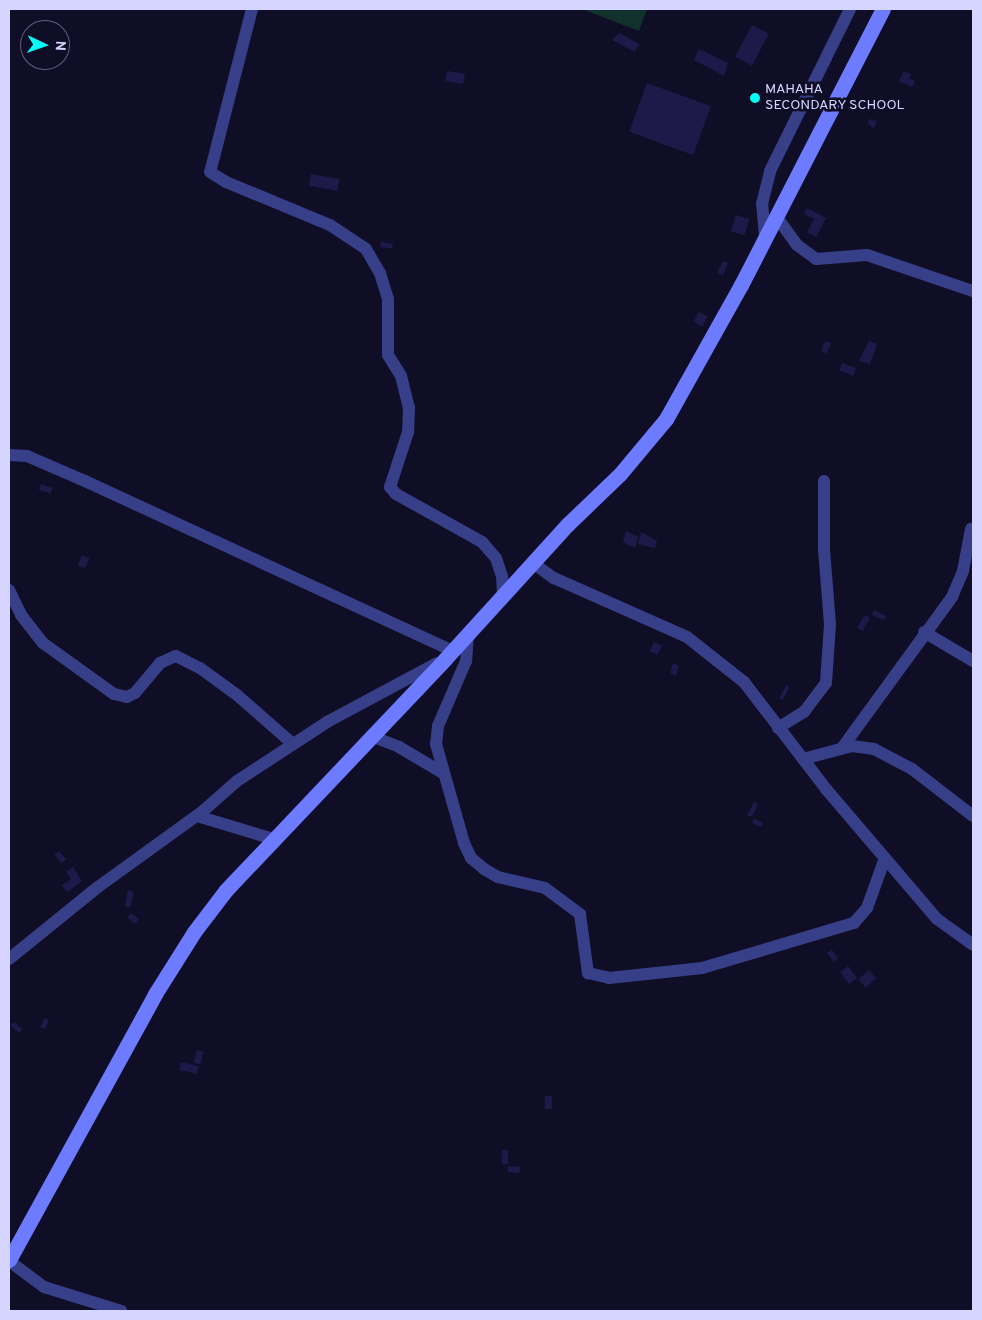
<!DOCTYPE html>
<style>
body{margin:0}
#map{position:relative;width:982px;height:1320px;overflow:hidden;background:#100e27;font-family:Overpass,sans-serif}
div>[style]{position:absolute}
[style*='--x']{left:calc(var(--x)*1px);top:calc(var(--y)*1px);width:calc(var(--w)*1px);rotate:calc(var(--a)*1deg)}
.green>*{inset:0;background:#11322c}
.building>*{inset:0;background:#1d1a49;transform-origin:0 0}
.street>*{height:12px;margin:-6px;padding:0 6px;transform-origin:6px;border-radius:6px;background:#373f88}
.secondary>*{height:15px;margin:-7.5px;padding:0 7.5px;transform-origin:7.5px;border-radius:7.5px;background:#6c7bff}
.dots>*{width:14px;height:14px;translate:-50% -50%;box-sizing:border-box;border:2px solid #100e27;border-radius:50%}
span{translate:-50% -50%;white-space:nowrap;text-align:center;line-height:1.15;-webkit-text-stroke:5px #100e27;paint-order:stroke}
.poi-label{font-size:14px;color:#d5d5ff}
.left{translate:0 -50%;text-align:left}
.frame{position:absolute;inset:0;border:10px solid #d5d5ff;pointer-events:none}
.north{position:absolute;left:20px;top:20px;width:50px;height:50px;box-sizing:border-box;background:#100e27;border:1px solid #5f5e7d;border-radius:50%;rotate:93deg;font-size:14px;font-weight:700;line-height:20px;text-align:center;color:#d5d5ff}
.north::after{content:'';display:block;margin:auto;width:18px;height:22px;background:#01fff8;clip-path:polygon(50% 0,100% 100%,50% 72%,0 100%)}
</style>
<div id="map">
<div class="green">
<i style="clip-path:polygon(582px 9px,647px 9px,639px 31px)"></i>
</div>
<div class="building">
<i style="left:752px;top:25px;width:19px;height:36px;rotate:28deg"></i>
<i style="clip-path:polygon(619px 33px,639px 44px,635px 52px,612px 40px)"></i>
<i style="clip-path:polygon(699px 49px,728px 63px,724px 76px,694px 60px)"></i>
<i style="left:447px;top:71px;width:18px;height:10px;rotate:9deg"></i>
<i style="clip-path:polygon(904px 71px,911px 74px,909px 79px,915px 81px,912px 87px,899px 81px)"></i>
<i style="left:647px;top:83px;width:68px;height:52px;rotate:20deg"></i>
<i style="clip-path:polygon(869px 119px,877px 121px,874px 129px,868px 123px)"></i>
<i style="left:311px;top:174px;width:29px;height:12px;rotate:10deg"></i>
<i style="clip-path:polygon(807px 208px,826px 218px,816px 237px,807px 232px,814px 219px,804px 214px)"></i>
<i style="left:736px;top:215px;width:14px;height:17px;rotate:17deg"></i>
<i style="left:381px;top:242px;width:12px;height:5px;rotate:9deg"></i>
<i style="clip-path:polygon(723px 261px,728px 263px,723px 275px,717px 273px)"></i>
<i style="left:699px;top:312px;width:10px;height:11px;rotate:29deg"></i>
<i style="clip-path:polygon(825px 341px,831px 343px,826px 354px,821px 351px)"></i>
<i style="clip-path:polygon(869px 341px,877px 344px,870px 364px,859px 361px)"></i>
<i style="left:842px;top:363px;width:15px;height:8px;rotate:20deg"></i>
<i style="left:41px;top:484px;width:12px;height:6px;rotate:20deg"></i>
<i style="clip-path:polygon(626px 531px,638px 537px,635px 548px,623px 542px)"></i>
<i style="clip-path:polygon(641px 532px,657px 541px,655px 548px,638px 544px)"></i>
<i style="left:82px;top:555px;width:8px;height:11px;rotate:23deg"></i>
<i style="clip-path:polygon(874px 610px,886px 616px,884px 620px,872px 615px)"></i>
<i style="left:865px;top:615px;width:6px;height:15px;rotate:31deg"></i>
<i style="left:654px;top:642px;width:9px;height:10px;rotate:27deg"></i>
<i style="clip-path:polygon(673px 663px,679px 666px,676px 676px,670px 673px)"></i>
<i style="left:786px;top:685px;width:4px;height:15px;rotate:27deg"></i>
<i style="clip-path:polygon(754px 802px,758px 804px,752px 817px,747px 815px)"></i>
<i style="clip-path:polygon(754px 818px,763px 823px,761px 827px,752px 823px)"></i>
<i style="left:59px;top:851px;width:11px;height:6px;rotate:49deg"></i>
<i style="clip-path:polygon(73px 867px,82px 881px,67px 892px,62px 885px,71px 879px,66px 872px)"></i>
<i style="clip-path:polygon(128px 890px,134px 892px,130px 907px,125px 906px)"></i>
<i style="left:131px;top:913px;width:10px;height:6px;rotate:37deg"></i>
<i style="clip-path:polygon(832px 950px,838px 958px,834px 962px,827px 953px)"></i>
<i style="left:848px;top:966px;width:15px;height:10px;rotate:53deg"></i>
<i style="left:869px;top:970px;width:11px;height:14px;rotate:49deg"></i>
<i style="clip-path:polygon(45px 1018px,49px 1020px,45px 1029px,40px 1027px)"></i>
<i style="left:14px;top:1022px;width:11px;height:5px;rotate:41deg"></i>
<i style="left:197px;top:1050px;width:7px;height:13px;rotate:16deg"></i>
<i style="left:181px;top:1062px;width:18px;height:8px;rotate:13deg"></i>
<i style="left:545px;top:1096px;width:7px;height:13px"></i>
<i style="left:502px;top:1150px;width:6px;height:14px"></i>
<i style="left:508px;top:1166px;width:12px;height:6px;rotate:5deg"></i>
</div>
<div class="street">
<i style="--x:252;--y:9;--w:168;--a:104.4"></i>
<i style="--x:210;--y:172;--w:19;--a:32"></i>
<i style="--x:226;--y:182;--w:113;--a:22.5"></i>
<i style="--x:330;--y:225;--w:43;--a:33.7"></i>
<i style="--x:366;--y:249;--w:28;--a:60"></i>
<i style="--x:380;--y:273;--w:27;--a:73"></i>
<i style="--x:388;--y:299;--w:56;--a:90"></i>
<i style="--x:388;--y:355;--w:25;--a:58"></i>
<i style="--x:401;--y:376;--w:32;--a:76"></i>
<i style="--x:409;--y:407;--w:25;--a:92"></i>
<i style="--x:408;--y:432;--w:58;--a:108.1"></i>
<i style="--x:390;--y:487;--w:9;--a:49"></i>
<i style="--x:396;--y:494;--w:98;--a:29.2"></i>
<i style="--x:482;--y:542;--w:21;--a:49"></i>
<i style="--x:496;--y:558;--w:19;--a:72"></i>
<i style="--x:502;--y:576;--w:20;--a:87"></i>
<i style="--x:776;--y:216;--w:36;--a:54"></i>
<i style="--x:797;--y:245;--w:24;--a:36"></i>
<i style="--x:816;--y:259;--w:51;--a:-4.5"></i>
<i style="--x:867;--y:255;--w:112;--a:18.8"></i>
<i style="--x:765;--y:236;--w:32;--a:-95"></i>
<i style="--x:762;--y:204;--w:34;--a:-76"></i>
<i style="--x:770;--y:171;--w:181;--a:-63.7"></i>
<i style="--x:9;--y:455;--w:18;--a:3"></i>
<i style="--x:27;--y:456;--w:63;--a:23.3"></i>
<i style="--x:85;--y:481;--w:405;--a:24.8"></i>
<i style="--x:533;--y:563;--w:26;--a:36"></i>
<i style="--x:554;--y:578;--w:145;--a:23.9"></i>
<i style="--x:687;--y:637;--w:73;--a:38.3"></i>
<i style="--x:744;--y:682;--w:135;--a:52.5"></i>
<i style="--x:826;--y:789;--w:171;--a:49.5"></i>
<i style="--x:937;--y:919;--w:44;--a:35.8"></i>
<i style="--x:9;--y:590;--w:28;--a:64"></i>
<i style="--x:21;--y:615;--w:36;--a:52"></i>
<i style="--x:43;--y:643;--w:87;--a:35.7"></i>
<i style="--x:114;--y:694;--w:13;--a:13"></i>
<i style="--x:127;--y:697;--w:9;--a:-27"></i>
<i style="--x:135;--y:693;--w:39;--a:-50"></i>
<i style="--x:160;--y:663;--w:17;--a:-24"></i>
<i style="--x:176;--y:656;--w:27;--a:27"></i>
<i style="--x:200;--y:668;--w:46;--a:36.1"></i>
<i style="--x:237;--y:695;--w:74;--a:41.2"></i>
<i style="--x:924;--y:632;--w:57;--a:30.6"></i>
<i style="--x:468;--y:634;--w:27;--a:94"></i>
<i style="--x:466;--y:661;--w:71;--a:113.3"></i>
<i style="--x:438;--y:726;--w:18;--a:96"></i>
<i style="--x:436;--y:744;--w:103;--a:74.2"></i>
<i style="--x:464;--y:843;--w:17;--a:65"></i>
<i style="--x:471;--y:858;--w:17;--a:40"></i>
<i style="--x:484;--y:869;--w:16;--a:30"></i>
<i style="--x:498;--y:877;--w:48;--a:13.2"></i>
<i style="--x:545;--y:888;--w:44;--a:36.6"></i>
<i style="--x:580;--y:914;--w:60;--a:82.3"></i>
<i style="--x:588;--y:973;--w:22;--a:13"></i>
<i style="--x:609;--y:978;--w:94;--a:-6.1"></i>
<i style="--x:702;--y:968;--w:159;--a:-16.5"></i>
<i style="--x:854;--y:923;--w:20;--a:-49"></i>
<i style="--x:867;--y:908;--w:53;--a:-70.2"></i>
<i style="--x:778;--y:728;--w:31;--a:-32"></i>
<i style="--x:804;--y:712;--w:36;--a:-53"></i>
<i style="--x:826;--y:683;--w:59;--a:-86.1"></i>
<i style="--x:830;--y:624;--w:75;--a:-94.6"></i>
<i style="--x:824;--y:549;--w:68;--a:-90"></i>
<i style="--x:371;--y:736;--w:30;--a:21"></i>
<i style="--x:399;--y:747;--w:51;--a:30.6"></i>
<i style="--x:842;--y:748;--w:187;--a:-53.9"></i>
<i style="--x:952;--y:597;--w:28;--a:-67"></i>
<i style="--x:963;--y:571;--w:43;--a:-79.2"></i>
<i style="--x:803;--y:759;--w:51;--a:-14.9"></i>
<i style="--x:852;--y:746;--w:22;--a:8"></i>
<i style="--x:874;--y:749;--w:43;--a:27.8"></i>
<i style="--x:912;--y:769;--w:77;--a:37.6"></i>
<i style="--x:197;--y:816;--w:79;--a:16.8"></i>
<i style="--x:9;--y:959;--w:114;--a:-39"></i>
<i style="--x:98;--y:887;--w:130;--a:-35.9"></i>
<i style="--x:203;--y:811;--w:45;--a:-41.4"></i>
<i style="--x:237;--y:781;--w:108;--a:-33.2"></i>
<i style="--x:327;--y:722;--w:125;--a:-28.2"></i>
<i style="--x:9;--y:1261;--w:44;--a:36.6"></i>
<i style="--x:44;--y:1287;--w:81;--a:17.3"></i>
</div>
<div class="secondary">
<i style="--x:9;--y:1260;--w:303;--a:-61.2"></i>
<i style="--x:155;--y:994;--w:73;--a:-57.8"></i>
<i style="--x:194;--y:932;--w:53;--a:-52.7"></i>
<i style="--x:226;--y:890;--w:318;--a:-46.5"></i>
<i style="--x:445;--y:659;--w:183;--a:-47.7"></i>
<i style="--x:568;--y:524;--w:72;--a:-43.9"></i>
<i style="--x:620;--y:474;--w:72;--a:-50.1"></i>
<i style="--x:666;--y:419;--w:154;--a:-60.8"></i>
<i style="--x:741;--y:285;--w:310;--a:-62.8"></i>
</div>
<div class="dots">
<i style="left:755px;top:98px;background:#01fff8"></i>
</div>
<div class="poi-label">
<span class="left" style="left:765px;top:98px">MAHAHA<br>SECONDARY SCHOOL</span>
</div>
<div class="frame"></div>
<div class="north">N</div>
</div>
